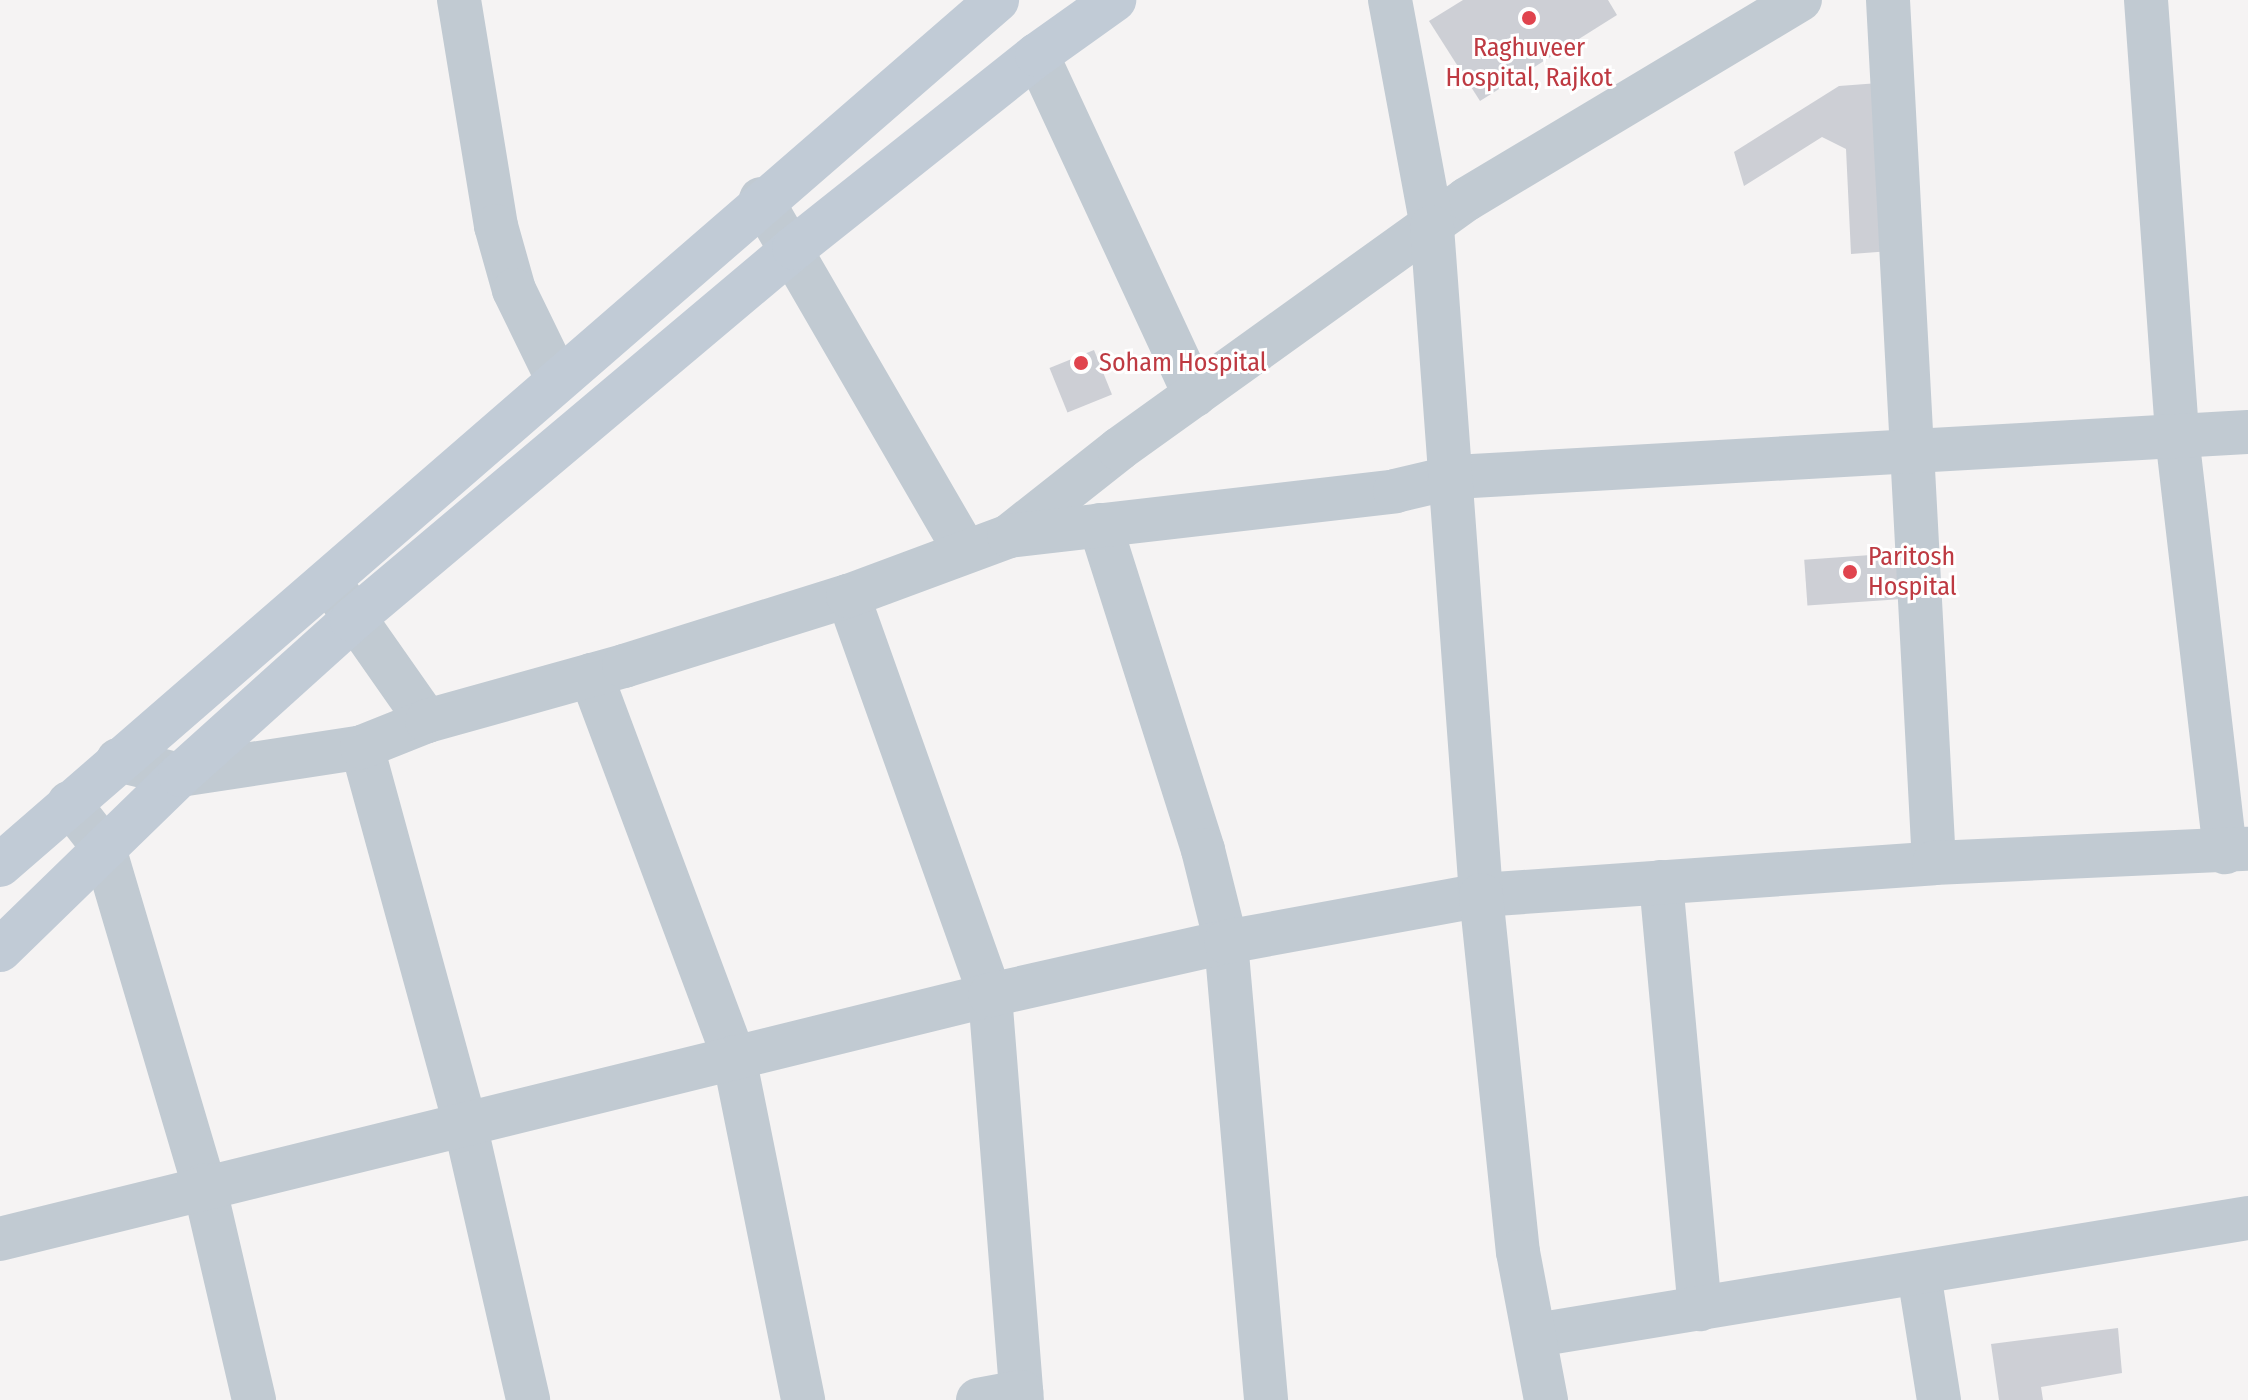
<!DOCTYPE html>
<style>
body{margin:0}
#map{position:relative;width:2248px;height:1400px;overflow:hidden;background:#f5f3f3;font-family:"Fira Sans Condensed",sans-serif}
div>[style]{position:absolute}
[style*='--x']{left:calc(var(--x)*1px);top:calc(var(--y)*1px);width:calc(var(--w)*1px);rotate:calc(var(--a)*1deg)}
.building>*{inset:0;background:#cdcfd5;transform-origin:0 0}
.minor>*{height:44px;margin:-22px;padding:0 22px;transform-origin:22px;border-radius:22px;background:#c1cad2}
.tertiary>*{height:44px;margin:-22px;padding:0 22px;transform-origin:22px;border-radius:22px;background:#c1cad2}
.secondary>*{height:44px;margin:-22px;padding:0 22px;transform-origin:22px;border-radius:22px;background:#c1cbd6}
.dots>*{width:22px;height:22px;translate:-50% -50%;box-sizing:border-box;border:4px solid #fff;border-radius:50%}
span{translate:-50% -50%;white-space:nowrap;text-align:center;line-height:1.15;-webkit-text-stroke:6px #fff;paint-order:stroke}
.health-label{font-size:26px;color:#be3a42}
.left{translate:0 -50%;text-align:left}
</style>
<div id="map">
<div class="building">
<i style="clip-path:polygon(1463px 0,1608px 0,1617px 15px,1480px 101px,1429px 21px)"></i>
<i style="clip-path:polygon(1879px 83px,1891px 251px,1851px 254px,1846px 149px,1822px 137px,1744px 186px,1734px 152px,1839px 86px)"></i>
<i style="left:1094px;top:350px;width:48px;height:48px;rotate:68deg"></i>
<i style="left:1899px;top:553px;width:46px;height:95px;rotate:86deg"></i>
<i style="clip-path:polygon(2118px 1328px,2122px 1373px,2041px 1387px,2043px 1400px,1999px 1400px,1991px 1344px)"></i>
</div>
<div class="minor">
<i style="--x:459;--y:0;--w:229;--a:80.7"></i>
<i style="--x:496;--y:226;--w:66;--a:74.3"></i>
<i style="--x:514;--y:290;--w:98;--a:64"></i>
<i style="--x:1888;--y:0;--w:864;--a:86.95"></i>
<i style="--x:2146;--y:0;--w:437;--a:85.9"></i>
<i style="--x:2177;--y:436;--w:419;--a:83.4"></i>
<i style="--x:1037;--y:55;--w:375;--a:65.1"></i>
<i style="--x:761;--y:199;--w:405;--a:59.9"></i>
<i style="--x:1100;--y:525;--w:341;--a:72.4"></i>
<i style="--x:1203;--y:850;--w:95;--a:76"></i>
<i style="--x:1226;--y:942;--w:460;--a:85"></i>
<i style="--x:1009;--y:536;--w:140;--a:-38.3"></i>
<i style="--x:1119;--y:449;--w:428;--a:-35.7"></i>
<i style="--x:1467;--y:199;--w:388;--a:-30.9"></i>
<i style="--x:333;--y:587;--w:164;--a:55"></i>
<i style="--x:848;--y:596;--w:424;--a:70.4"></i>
<i style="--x:990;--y:995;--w:406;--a:85.5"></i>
<i style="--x:591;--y:675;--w:408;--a:69.5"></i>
<i style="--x:734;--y:1057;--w:350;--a:78.6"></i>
<i style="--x:362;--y:747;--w:391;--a:74.7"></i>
<i style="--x:465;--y:1124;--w:283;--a:77.1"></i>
<i style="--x:118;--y:760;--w:64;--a:13.6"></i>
<i style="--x:180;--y:775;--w:184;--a:-8.7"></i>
<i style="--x:362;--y:747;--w:70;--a:-21.8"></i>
<i style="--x:427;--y:721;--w:205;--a:-15.6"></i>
<i style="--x:624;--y:666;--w:235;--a:-17.4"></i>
<i style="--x:848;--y:596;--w:172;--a:-20.4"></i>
<i style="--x:1009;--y:536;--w:389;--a:-6.6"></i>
<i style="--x:1395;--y:491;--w:61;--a:-13.3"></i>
<i style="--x:1454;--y:477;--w:795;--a:-3.24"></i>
<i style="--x:69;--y:803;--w:57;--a:52.1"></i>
<i style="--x:104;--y:848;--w:352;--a:73.5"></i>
<i style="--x:204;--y:1185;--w:221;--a:76.9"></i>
<i style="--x:1661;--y:882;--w:429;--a:84.8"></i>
<i style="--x:0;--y:1239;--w:1020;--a:-13.85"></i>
<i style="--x:990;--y:995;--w:242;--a:-12.7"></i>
<i style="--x:1226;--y:942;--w:259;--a:-10.4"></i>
<i style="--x:1481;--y:895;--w:454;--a:-4"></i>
<i style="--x:1934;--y:863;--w:314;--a:-2.6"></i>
<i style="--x:1919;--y:1274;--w:128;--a:81"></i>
<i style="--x:1536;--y:1335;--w:722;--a:-9.33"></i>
<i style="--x:978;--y:1400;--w:44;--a:-10.5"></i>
</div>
<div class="tertiary">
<i style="--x:1390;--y:0;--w:231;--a:79.5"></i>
<i style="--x:1432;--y:227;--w:670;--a:85.8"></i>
<i style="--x:1481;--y:895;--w:359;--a:84.1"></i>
<i style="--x:1518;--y:1252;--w:151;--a:79.3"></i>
</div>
<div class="secondary">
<i style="--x:0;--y:865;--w:1320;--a:-40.94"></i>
<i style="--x:0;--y:950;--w:251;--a:-44.2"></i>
<i style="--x:180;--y:775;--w:232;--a:-42"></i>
<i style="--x:352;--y:620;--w:578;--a:-40.08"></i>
<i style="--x:794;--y:248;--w:310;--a:-38.5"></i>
<i style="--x:1037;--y:55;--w:95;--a:-35.5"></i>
</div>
<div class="dots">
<i style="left:1529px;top:18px;background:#e0444e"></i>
<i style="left:1081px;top:363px;background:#e0444e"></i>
<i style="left:1850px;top:572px;background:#e0444e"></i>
</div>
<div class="health-label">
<span style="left:1529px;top:63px">Raghuveer<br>Hospital, Rajkot</span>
<span class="left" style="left:1099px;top:363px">Soham Hospital</span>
<span class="left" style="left:1868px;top:572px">Paritosh<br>Hospital</span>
</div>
</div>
